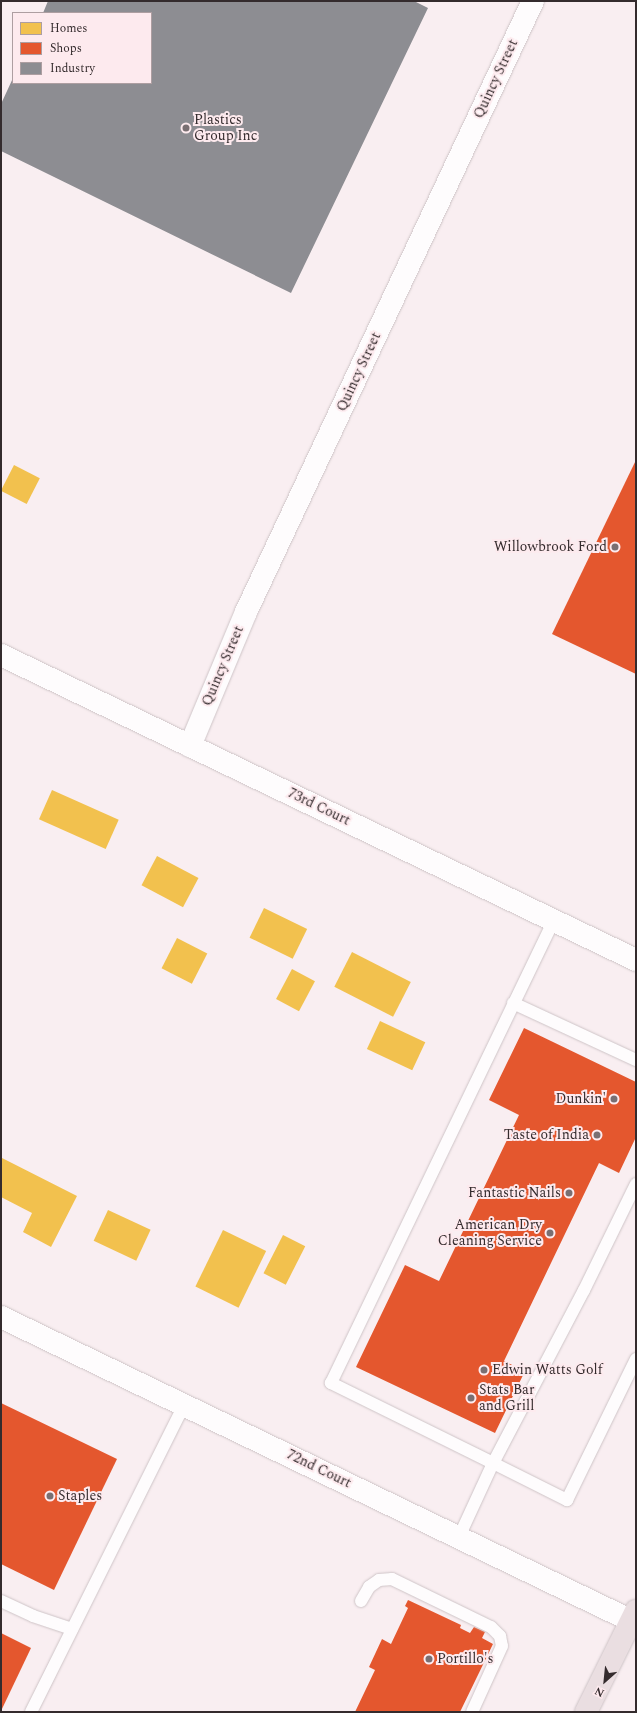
<!DOCTYPE html>
<style>
body{margin:0}
#map{position:relative;width:637px;height:1713px;overflow:hidden;background:#f9eef1;font-family:Spectral,serif}
div>[style]{position:absolute}
[style*='--x']{left:calc(var(--x)*1px);top:calc(var(--y)*1px);width:calc(var(--w)*1px);rotate:calc(var(--a)*1deg)}
.homes>*{inset:0;background:#f2c14e;transform-origin:0 0}
.shops>*{inset:0;background:#e4572e}
.industry>*{inset:0;background:#8d8d92}
.roads{filter:drop-shadow(0 0 1px #cec4c7) drop-shadow(0 0 1px #cec4c7)}
.lane>*{height:12px;margin:-6px;padding:0 6px;transform-origin:6px;border-radius:6px;background:#fefcfd}
.street>*{height:22px;margin:-11px;padding:0 11px;transform-origin:11px;border-radius:11px;background:#fefcfd}
.highway>*{height:22px;margin:-11px;padding:0 11px;transform-origin:11px;border-radius:11px;background:#eadee1}
.dots>*{width:11px;height:11px;translate:-50% -50%;box-sizing:border-box;border:2px solid #fdeaee;border-radius:50%}
span{translate:-50% -50%;white-space:nowrap;text-align:center;line-height:1.15;-webkit-text-stroke:4px #fdeaee;paint-order:stroke}
.street-label{font-size:14px;color:#342b2d}
.poi-label{font-size:14px;color:#342b2d}
.left{translate:0 -50%;text-align:left}
.right{translate:-100% -50%;text-align:right}
.frame{position:absolute;inset:0;border:2px solid #342b2d;pointer-events:none}
.legend{position:absolute;left:12px;top:12px;width:140px;height:72px;box-sizing:border-box;background:#fdeaee;border:1px solid #ad9ea1;margin:0;padding:5px 7px;list-style:none;font-size:12px;color:#342b2d}
.legend li{display:flex;align-items:center;gap:8px;height:20px}
.legend b{width:20px;border:1px solid #ad9ea1}
.north{position:absolute;left:585px;top:1661px;width:40px;height:40px;-webkit-text-stroke:3px #fdeaee;paint-order:stroke;rotate:207deg;font-size:11px;font-weight:700;line-height:16px;text-align:center;color:#342b2d}
.north::after{content:'';display:block;margin:auto;width:14px;height:18px;background:#342b2d;clip-path:polygon(50% 0,100% 100%,50% 72%,0 100%)}
</style>
<div id="map">
<div class="homes">
<i style="left:14px;top:465px;width:29px;height:29px;rotate:27deg"></i>
<i style="left:52px;top:790px;width:73px;height:32px;rotate:24deg"></i>
<i style="left:157px;top:856px;width:47px;height:33px;rotate:28deg"></i>
<i style="left:264px;top:908px;width:48px;height:33px;rotate:26deg"></i>
<i style="left:177px;top:938px;width:34px;height:34px;rotate:27deg"></i>
<i style="left:352px;top:952px;width:66px;height:39px;rotate:27deg"></i>
<i style="left:292px;top:969px;width:26px;height:34px;rotate:28deg"></i>
<i style="left:380px;top:1021px;width:50px;height:31px;rotate:25deg"></i>
<i style="clip-path:polygon(2px 1158px,77px 1196px,51px 1247px,23px 1232px,32px 1213px,1px 1197px)"></i>
<i style="left:108px;top:1210px;width:47px;height:34px;rotate:25deg"></i>
<i style="left:223px;top:1230px;width:48px;height:63px;rotate:26deg"></i>
<i style="left:283px;top:1235px;width:25px;height:43px;rotate:27deg"></i>
</div>
<div class="shops">
<i style="clip-path:polygon(636px 460px,636px 674px,552px 634px)"></i>
<i style="clip-path:polygon(524px 1028px,636px 1082px,636px 1137px,619px 1173px,599px 1163px,504px 1361px,525px 1371px,495px 1433px,356px 1367px,405px 1265px,439px 1281px,519px 1115px,489px 1100px)"></i>
<i style="clip-path:polygon(1px 1403px,117px 1459px,54px 1590px,1px 1564px)"></i>
<i style="clip-path:polygon(408px 1600px,461px 1625px,460px 1628px,470px 1633px,474px 1627px,485px 1632px,482px 1638px,493px 1644px,460px 1712px,355px 1712px,375px 1670px,369px 1667px,382px 1639px,391px 1644px,408px 1608px,405px 1606px)"></i>
<i style="clip-path:polygon(1px 1633px,31px 1648px,1px 1711px)"></i>
</div>
<div class="industry">
<i style="clip-path:polygon(48px 1px,414px 1px,428px 8px,291px 293px,1px 151px,1px 104px,13px 78px,13px 83px,151px 83px,151px 13px,43px 13px)"></i>
</div>
<div class="roads">
<div class="lane">
<i style="--x:513;--y:1003;--w:136;--a:24.9"></i>
<i style="--x:636;--y:1184;--w:118;--a:116.1"></i>
<i style="--x:584;--y:1290;--w:195;--a:117.7"></i>
<i style="--x:493;--y:1463;--w:83;--a:26.6"></i>
<i style="--x:567;--y:1500;--w:157;--a:-63.9"></i>
<i style="--x:459;--y:1537;--w:81;--a:-65.3"></i>
<i style="--x:493;--y:1463;--w:181;--a:-153.7"></i>
<i style="--x:331;--y:1383;--w:514;--a:-64.28"></i>
<i style="--x:1;--y:1601;--w:35;--a:25"></i>
<i style="--x:33;--y:1616;--w:41;--a:18.4"></i>
<i style="--x:361;--y:1601;--w:16;--a:-60"></i>
<i style="--x:369;--y:1587;--w:12;--a:-35"></i>
<i style="--x:379;--y:1580;--w:13;--a:-4"></i>
<i style="--x:392;--y:1579;--w:110;--a:25.9"></i>
<i style="--x:491;--y:1627;--w:13;--a:45"></i>
<i style="--x:500;--y:1636;--w:10;--a:79"></i>
<i style="--x:502;--y:1646;--w:72;--a:114.4"></i>
<i style="--x:31;--y:1712;--w:345;--a:-63.5"></i>
</div>
<div class="street">
<i style="--x:1;--y:655;--w:704;--a:25.66"></i>
<i style="--x:190;--y:746;--w:145;--a:-67.3"></i>
<i style="--x:246;--y:612;--w:675;--a:-64.84"></i>
<i style="--x:1;--y:1317;--w:705;--a:25.73"></i>
</div>
<div class="highway">
<i style="--x:586;--y:1712;--w:113;--a:-63.7"></i>
</div>
</div>
<div class="dots">
<i style="left:186px;top:128px;background:#796f72"></i>
<i style="left:615px;top:547px;background:#796f72"></i>
<i style="left:614px;top:1099px;background:#796f72"></i>
<i style="left:597px;top:1135px;background:#796f72"></i>
<i style="left:569px;top:1193px;background:#796f72"></i>
<i style="left:550px;top:1233px;background:#796f72"></i>
<i style="left:484px;top:1370px;background:#796f72"></i>
<i style="left:471px;top:1398px;background:#796f72"></i>
<i style="left:50px;top:1496px;background:#796f72"></i>
<i style="left:429px;top:1659px;background:#796f72"></i>
</div>
<div class="street-label">
<span style="left:496px;top:79px;rotate:-65deg">Quincy Street</span>
<span style="left:359px;top:372px;rotate:-65deg">Quincy Street</span>
<span style="left:223px;top:666px;rotate:-67deg">Quincy Street</span>
<span style="left:319px;top:807px;rotate:26deg">73rd Court</span>
<span style="left:319px;top:1469px;rotate:26deg">72nd Court</span>
</div>
<div class="poi-label">
<span class="left" style="left:194px;top:128px">Plastics<br>Group Inc</span>
<span class="right" style="left:607px;top:547px">Willowbrook Ford</span>
<span class="right" style="left:606px;top:1099px">Dunkin'</span>
<span class="right" style="left:589px;top:1135px">Taste of India</span>
<span class="right" style="left:561px;top:1193px">Fantastic Nails</span>
<span class="right" style="left:542px;top:1233px">American Dry<br>Cleaning Service</span>
<span class="left" style="left:492px;top:1370px">Edwin Watts Golf</span>
<span class="left" style="left:479px;top:1398px">Stats Bar<br>and Grill</span>
<span class="left" style="left:58px;top:1496px">Staples</span>
<span class="left" style="left:437px;top:1659px">Portillo's</span>
</div>
<div class="frame"></div>
<ul class="legend">
<li><b style="height:11px;background:#f2c14e"></b>Homes</li>
<li><b style="height:11px;background:#e4572e"></b>Shops</li>
<li><b style="height:11px;background:#8d8d92"></b>Industry</li>
</ul>
<div class="north">N</div>
</div>
